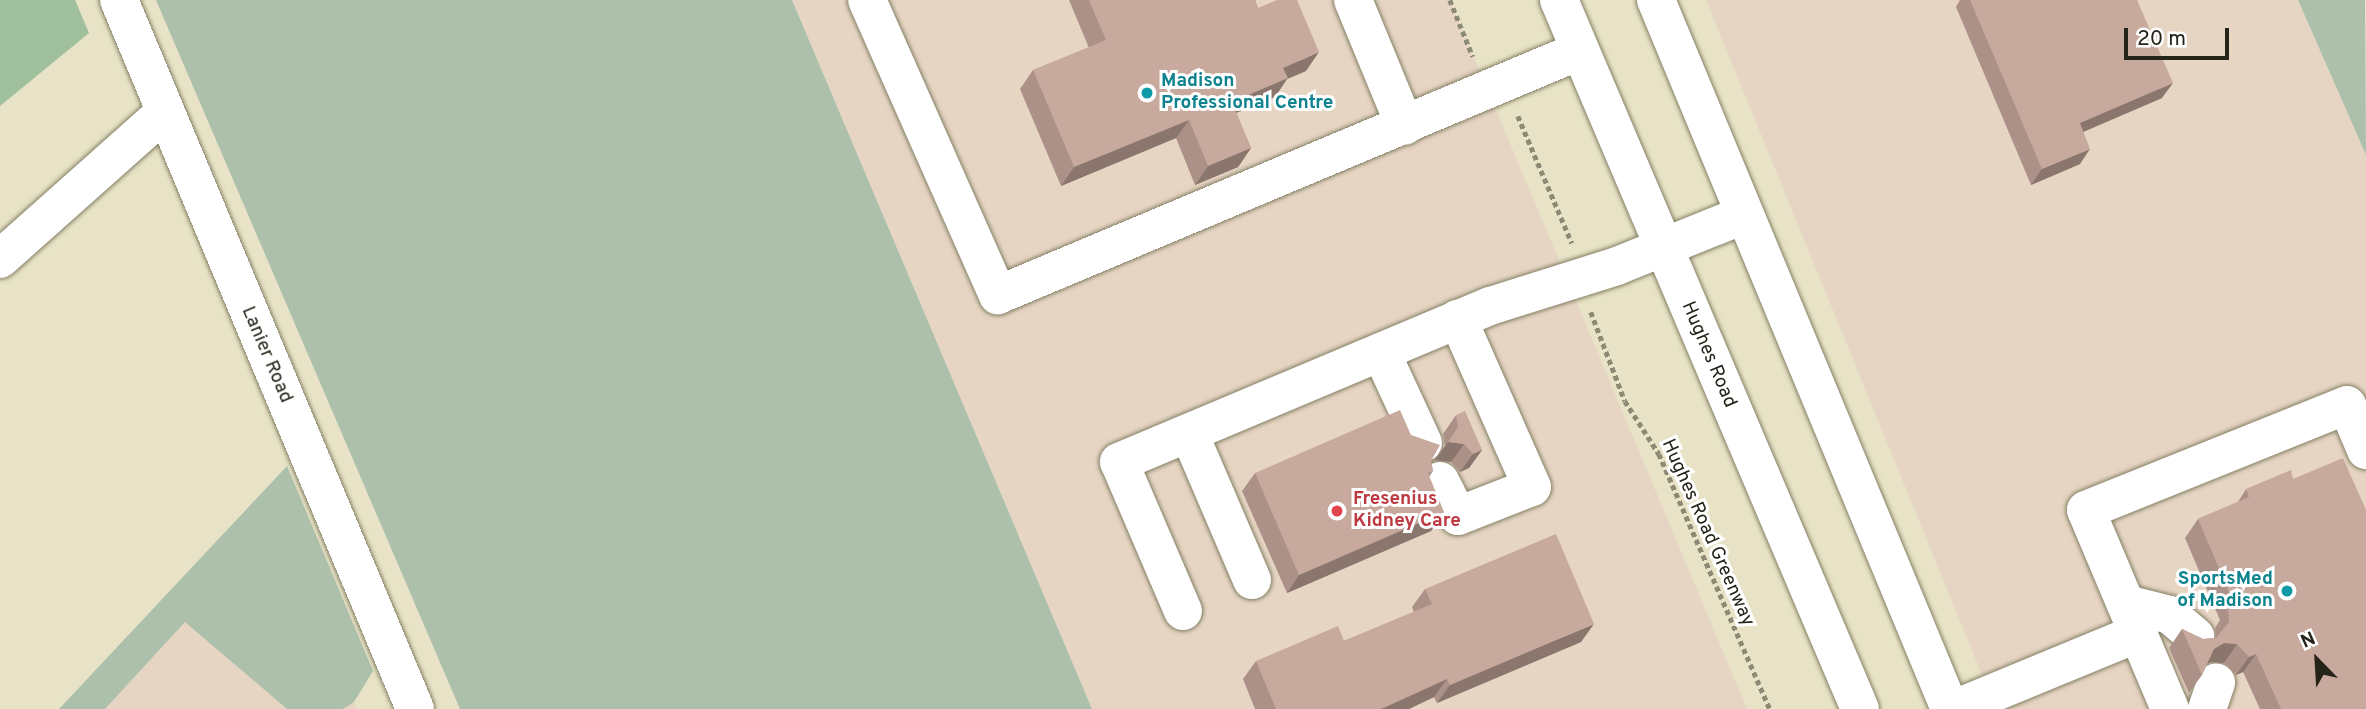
<!DOCTYPE html>
<style>
body{margin:0}
#map{position:relative;width:2366px;height:709px;overflow:hidden;background:#e8e3c6;font-family:Overpass,sans-serif}
div>[style]{position:absolute}
[style*='--x']{left:calc(var(--x)*1px);top:calc(var(--y)*1px);width:calc(var(--w)*1px);rotate:calc(var(--a)*1deg)}
.commercial>*{inset:0;background:#e7d5c4}
.green>*{inset:0;background:#adc0ac}
.forest>*{inset:0;background:#9fbf9d}
.path>*{height:4.5px;margin-top:-2.25px;transform-origin:0;background:repeating-linear-gradient(90deg,#8c8975 0 5px,transparent 0 8.5px)}
.roads{filter:drop-shadow(0 0 2px #848065) drop-shadow(0 0 2px #848065)}
.minor>*{height:38px;margin:-19px;padding:0 19px;transform-origin:19px;border-radius:19px;background:#fff}
.major>*{height:38px;margin:-19px;padding:0 19px;transform-origin:19px;border-radius:19px;background:#fff}
.wall>*{inset:0;background:#ab9187}
.shaded-wall>*{inset:0;background:#8b766e}
.building>*{inset:0;background:#c7a99d}
.dots>*{width:19px;height:19px;translate:-50% -50%;box-sizing:border-box;border:4px solid #fff;border-radius:50%}
span{translate:-50% -50%;white-space:nowrap;text-align:center;line-height:1.15;-webkit-text-stroke:6px #fff;paint-order:stroke}
.culture-label{font-size:19px;color:#0d838f;font-weight:700}
.left{translate:0 -50%;text-align:left}
.right{translate:-100% -50%;text-align:right}
.street-label{font-size:19px;color:#252419}
.health-label{font-size:19px;color:#be3a42;font-weight:700}
.north{position:absolute;left:2282px;top:625px;width:70px;height:70px;-webkit-text-stroke:5px #fff;paint-order:stroke;rotate:336deg;font-size:19px;font-weight:700;line-height:28px;text-align:center;color:#252419}
.north::after{content:'';display:block;margin:auto;width:24px;height:32px;background:#252419;clip-path:polygon(50% 0,100% 100%,50% 72%,0 100%)}
.scale{position:absolute;left:2124px;top:28px;width:105px;height:32px;box-sizing:border-box;border:4px solid #252419;border-top:0;padding-left:9px;font-size:21px;line-height:24px;white-space:nowrap;color:#252419;-webkit-text-stroke:5px #fff;paint-order:stroke}
</style>
<div id="map">
<div class="commercial">
<i style="clip-path:polygon(792px 0,1450px 0,1747px 709px,1092px 709px)"></i>
<i style="clip-path:polygon(1706px 0,2298px 0,2366px 155px,2366px 709px,1996px 709px)"></i>
<i style="clip-path:polygon(267px 496px,357px 709px,69px 709px)"></i>
</div>
<div class="green">
<i style="clip-path:polygon(156px 0,792px 0,1092px 709px,460px 709px)"></i>
<i style="clip-path:polygon(2298px 0,2365px 0,2366px 155px)"></i>
<i style="clip-path:polygon(287px 466px,373px 671px,354px 702px,343px 709px,287px 709px,185px 622px,105px 709px,59px 709px)"></i>
</div>
<div class="forest">
<i style="clip-path:polygon(0 0,75px 0,89px 33px,0 106px)"></i>
</div>
<div class="path">
<i style="--x:1450;--y:0;--w:61;--a:68"></i>
<i style="--x:1518;--y:116;--w:138;--a:67"></i>
<i style="--x:1591;--y:312;--w:95;--a:69.1"></i>
<i style="--x:1625;--y:401;--w:63;--a:57.3"></i>
<i style="--x:1659;--y:454;--w:278;--a:66.5"></i>
</div>
<div class="roads">
<div class="minor">
<i style="--x:119;--y:0;--w:768;--a:67.34"></i>
<i style="--x:867;--y:0;--w:323;--a:66.1"></i>
<i style="--x:998;--y:295;--w:630;--a:-22.78"></i>
<i style="--x:1353;--y:0;--w:136;--a:67.6"></i>
<i style="--x:0;--y:259;--w:221;--a:-41.7"></i>
<i style="--x:1381;--y:352;--w:100;--a:65.2"></i>
<i style="--x:1189;--y:433;--w:160;--a:66.8"></i>
<i style="--x:1440;--y:481;--w:39;--a:63"></i>
<i style="--x:1458;--y:516;--w:79;--a:-21.4"></i>
<i style="--x:1532;--y:487;--w:184;--a:-113.8"></i>
<i style="--x:2126;--y:604;--w:45;--a:14"></i>
<i style="--x:2170;--y:615;--w:33;--a:40"></i>
<i style="--x:1183;--y:611;--w:162;--a:-113.2"></i>
<i style="--x:1119;--y:462;--w:402;--a:-22.8"></i>
<i style="--x:1490;--y:306;--w:133;--a:-17.5"></i>
<i style="--x:1617;--y:266;--w:136;--a:-22"></i>
<i style="--x:1954;--y:709;--w:199;--a:-22.4"></i>
<i style="--x:2170;--y:709;--w:216;--a:-112.9"></i>
<i style="--x:2086;--y:510;--w:281;--a:-21.9"></i>
<i style="--x:2347;--y:405;--w:49;--a:67.1"></i>
<i style="--x:2207;--y:709;--w:28;--a:-71"></i>
</div>
<div class="major">
<i style="--x:1559;--y:0;--w:770;--a:67"></i>
<i style="--x:1656;--y:0;--w:768;--a:67.48"></i>
</div>
</div>
<div class="wall">
<i style="clip-path:polygon(1069px 0,1255px 0,1258px 8px,1306px 71px,1287px 79px,1275px 97px,1236px 113px,1251px 148px,1238px 167px,1195px 185px,1176px 138px,1061px 186px,1020px 89px,1033px 70px,1089px 48px)"></i>
<i style="clip-path:polygon(1960px 0,2137px 0,2162px 98px,2083px 132px,2080px 164px,2031px 185px,1956px 7px)"></i>
<i style="clip-path:polygon(1456px 415px,1482px 450px,1469px 468px,1460px 472px,1451px 462px,1435px 460px,1445px 446px,1443px 434px)"></i>
<i style="clip-path:polygon(1411px 435px,1431px 461px,1433px 471px,1429px 477px,1431px 531px,1287px 593px,1242px 491px,1255px 473px)"></i>
<i style="clip-path:polygon(2246px 489px,2366px 709px,2260px 709px,2243px 672px,2236px 675px,2224px 663px,2211px 662px,2207px 664px,2202px 675px,2189px 693px,2169px 648px,2182px 629px,2203px 639px,2216px 638px,2215px 628px,2220px 620px,2185px 538px,2198px 519px,2238px 502px)"></i>
<i style="clip-path:polygon(1425px 589px,1581px 642px,1437px 703px,1434px 697px,1409px 709px,1255px 709px,1243px 679px,1256px 661px,1344px 641px,1414px 612px,1412px 607px)"></i>
</div>
<div class="shaded-wall">
<i style="clip-path:polygon(1319px 52px,1306px 71px,1287px 79px,1275px 97px,1219px 120px,1232px 102px,1283px 68px)"></i>
<i style="clip-path:polygon(2173px 83px,2162px 98px,2069px 138px,2080px 123px)"></i>
<i style="clip-path:polygon(1189px 120px,1176px 138px,1061px 186px,1074px 167px)"></i>
<i style="clip-path:polygon(1251px 148px,1238px 167px,1195px 185px,1208px 166px)"></i>
<i style="clip-path:polygon(2090px 149px,2080px 164px,2031px 185px,2042px 169px)"></i>
<i style="clip-path:polygon(1448px 442px,1464px 444px,1451px 462px,1435px 460px)"></i>
<i style="clip-path:polygon(1482px 450px,1469px 468px,1460px 472px,1473px 454px)"></i>
<i style="clip-path:polygon(1444px 512px,1431px 531px,1287px 593px,1299px 575px)"></i>
<i style="clip-path:polygon(1594px 624px,1581px 642px,1437px 703px,1450px 685px)"></i>
<i style="clip-path:polygon(2224px 643px,2237px 644px,2224px 663px,2211px 662px,2201px 667px,2214px 649px)"></i>
<i style="clip-path:polygon(2256px 654px,2243px 672px,2236px 675px,2249px 657px)"></i>
<i style="clip-path:polygon(1447px 679px,1434px 697px,1409px 709px,1381px 709px)"></i>
</div>
<div class="building">
<i style="clip-path:polygon(1089px 0,1255px 0,1258px 8px,1277px 0,1297px 0,1319px 52px,1283px 68px,1288px 78px,1232px 102px,1251px 148px,1208px 166px,1189px 120px,1074px 167px,1033px 70px,1106px 40px)"></i>
<i style="clip-path:polygon(1970px 0,2137px 0,2173px 83px,2080px 123px,2090px 149px,2042px 169px)"></i>
<i style="clip-path:polygon(1400px 410px,1411px 435px,1440px 445px,1431px 461px,1433px 471px,1428px 473px,1444px 512px,1299px 575px,1255px 473px)"></i>
<i style="clip-path:polygon(1465px 411px,1482px 450px,1473px 454px,1464px 444px,1448px 442px,1458px 427px,1456px 415px)"></i>
<i style="clip-path:polygon(2343px 458px,2366px 510px,2366px 709px,2281px 709px,2256px 654px,2249px 657px,2237px 644px,2224px 643px,2214px 649px,2202px 675px,2182px 629px,2203px 639px,2216px 638px,2229px 622px,2228px 609px,2235px 606px,2198px 519px,2249px 497px,2246px 489px,2291px 470px,2293px 479px)"></i>
<i style="clip-path:polygon(1556px 534px,1594px 624px,1450px 685px,1447px 679px,1381px 709px,1276px 709px,1256px 661px,1338px 626px,1344px 641px,1432px 604px,1425px 589px)"></i>
</div>
<div class="dots">
<i style="left:1147px;top:93px;background:#0f9aa8"></i>
<i style="left:1337px;top:511px;background:#e0444e"></i>
<i style="left:2287px;top:591px;background:#0f9aa8"></i>
</div>
<div class="culture-label">
<span class="left" style="left:1161px;top:93px">Madison<br>Professional Centre</span>
<span class="right" style="left:2273px;top:591px">SportsMed<br>of Madison</span>
</div>
<div class="street-label">
<span style="left:266px;top:355px;rotate:67deg">Lanier Road</span>
<span style="left:1708px;top:355px;rotate:67deg">Hughes Road</span>
<span style="left:1707px;top:533px;rotate:66deg">Hughes Road Greenway</span>
</div>
<div class="health-label">
<span class="left" style="left:1353px;top:511px">Fresenius<br>Kidney Care</span>
</div>
<div class="north">N</div>
<div class="scale">20 m</div>
</div>
